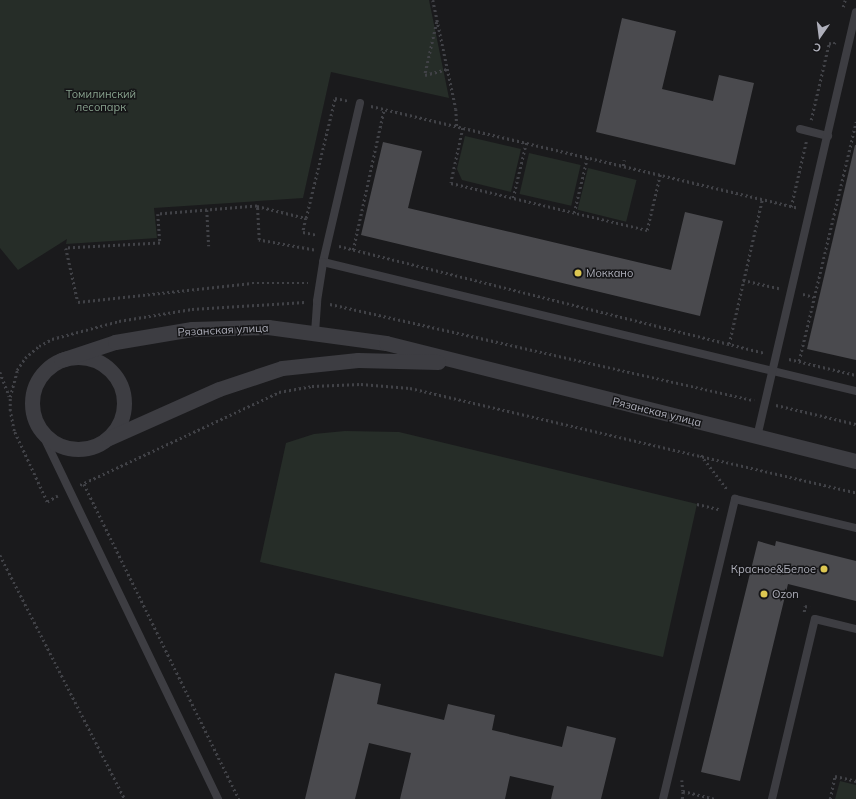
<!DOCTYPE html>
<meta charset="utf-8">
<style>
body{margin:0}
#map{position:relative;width:856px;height:799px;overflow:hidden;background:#1a1a1c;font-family:Mulish,sans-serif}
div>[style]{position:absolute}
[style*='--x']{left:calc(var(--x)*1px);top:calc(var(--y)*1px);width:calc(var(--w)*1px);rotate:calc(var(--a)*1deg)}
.green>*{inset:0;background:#262d28;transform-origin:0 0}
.building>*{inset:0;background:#4a4a4e}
.path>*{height:2.5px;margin-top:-1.25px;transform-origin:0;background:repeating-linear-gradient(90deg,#414247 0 2px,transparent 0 5px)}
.lane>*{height:8px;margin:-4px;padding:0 4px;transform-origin:4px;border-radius:4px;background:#3d3d42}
.street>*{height:15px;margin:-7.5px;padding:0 7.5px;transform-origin:7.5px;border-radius:7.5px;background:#3d3d42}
.street>.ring{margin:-7.5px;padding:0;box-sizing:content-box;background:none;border:15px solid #3d3d42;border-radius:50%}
.dots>*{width:11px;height:11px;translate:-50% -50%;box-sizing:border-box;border:2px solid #151517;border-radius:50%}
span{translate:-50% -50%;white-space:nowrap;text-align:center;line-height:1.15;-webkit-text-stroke:3px #151517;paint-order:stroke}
.park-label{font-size:11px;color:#88a28e}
.poi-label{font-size:11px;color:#aeafba}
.left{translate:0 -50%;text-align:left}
.right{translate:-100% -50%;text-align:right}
.street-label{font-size:11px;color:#aeafba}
.north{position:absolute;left:800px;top:16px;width:40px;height:40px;-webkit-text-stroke:3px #151517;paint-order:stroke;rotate:194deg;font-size:11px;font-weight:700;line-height:16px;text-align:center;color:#aeafba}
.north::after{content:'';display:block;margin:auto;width:14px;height:18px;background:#aeafba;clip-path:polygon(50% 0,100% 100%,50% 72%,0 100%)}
</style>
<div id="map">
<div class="green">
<i style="clip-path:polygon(0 0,429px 0,449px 98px,331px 72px,303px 198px,154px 208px,157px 238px,66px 244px,67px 239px,18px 270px,0 248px)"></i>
<i style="clip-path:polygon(465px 136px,521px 149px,511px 192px,462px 180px,457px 169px)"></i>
<i style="left:529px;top:153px;width:53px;height:42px;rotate:13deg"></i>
<i style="left:588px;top:168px;width:50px;height:43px;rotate:14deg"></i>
<i style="clip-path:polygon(345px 431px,399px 432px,697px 504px,663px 657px,260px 562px,286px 443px,314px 434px)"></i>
<i style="clip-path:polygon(840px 781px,856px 785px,856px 799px,835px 799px)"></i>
</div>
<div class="building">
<i style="clip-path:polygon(622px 18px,676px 31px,662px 89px,713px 101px,719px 75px,754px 83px,735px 165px,596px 132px)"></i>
<i style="clip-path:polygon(383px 142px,422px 151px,408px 208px,671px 270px,685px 212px,723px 221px,700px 316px,361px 235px)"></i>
<i style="clip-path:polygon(855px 145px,856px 145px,856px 360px,807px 349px)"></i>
<i style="clip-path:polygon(758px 541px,775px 546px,776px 541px,856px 561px,856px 601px,788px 584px,740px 781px,701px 772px)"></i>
<i style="clip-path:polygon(335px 673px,381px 684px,377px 704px,444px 720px,448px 704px,495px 715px,492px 730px,562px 747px,567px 726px,616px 738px,601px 799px,551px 799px,554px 786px,510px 776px,505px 799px,400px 799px,411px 753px,369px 743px,355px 799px,305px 799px)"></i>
</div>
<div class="path">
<i style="--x:433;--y:0;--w:111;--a:78.1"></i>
<i style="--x:456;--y:109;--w:18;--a:87"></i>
<i style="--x:843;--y:7;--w:7;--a:-74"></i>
<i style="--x:437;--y:22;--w:54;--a:102.8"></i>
<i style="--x:425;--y:75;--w:24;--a:-15"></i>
<i style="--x:371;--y:106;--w:439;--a:13.4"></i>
<i style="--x:811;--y:120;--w:79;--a:-76.8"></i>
<i style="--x:829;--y:43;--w:5;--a:11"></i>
<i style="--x:834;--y:44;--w:3;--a:-72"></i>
<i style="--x:463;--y:128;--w:56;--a:102.3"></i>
<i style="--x:451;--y:183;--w:202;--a:13.5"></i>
<i style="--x:647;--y:230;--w:57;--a:-76.7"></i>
<i style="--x:623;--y:166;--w:6;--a:-81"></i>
<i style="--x:513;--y:198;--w:57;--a:-76.7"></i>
<i style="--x:257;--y:206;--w:99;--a:175.4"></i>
<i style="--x:158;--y:214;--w:29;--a:86"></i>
<i style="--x:160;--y:243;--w:94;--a:177"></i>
<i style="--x:66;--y:248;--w:55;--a:77.5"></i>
<i style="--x:78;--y:302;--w:175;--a:-6.2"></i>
<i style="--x:252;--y:283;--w:56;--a:0"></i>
<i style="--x:791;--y:207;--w:67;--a:-77"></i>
<i style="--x:207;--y:210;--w:36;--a:87"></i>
<i style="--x:574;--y:213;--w:57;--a:-76.7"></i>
<i style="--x:306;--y:218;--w:14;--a:102"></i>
<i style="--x:303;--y:232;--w:14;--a:12"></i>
<i style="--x:339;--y:246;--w:438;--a:14.1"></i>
<i style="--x:314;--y:250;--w:56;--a:-169.7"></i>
<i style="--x:259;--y:240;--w:34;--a:-93"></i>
<i style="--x:257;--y:206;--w:50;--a:13.8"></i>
<i style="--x:306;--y:218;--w:123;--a:-76.4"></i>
<i style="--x:335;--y:98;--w:14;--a:12"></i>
<i style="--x:353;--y:250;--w:144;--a:-77.6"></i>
<i style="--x:743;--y:280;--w:37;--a:13"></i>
<i style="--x:803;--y:294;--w:11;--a:15"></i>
<i style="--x:330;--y:304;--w:435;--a:12.8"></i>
<i style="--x:729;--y:344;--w:148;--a:-77.1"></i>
<i style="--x:789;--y:359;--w:69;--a:13.4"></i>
<i style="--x:799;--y:361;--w:246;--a:-76.6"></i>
<i style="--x:0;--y:372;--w:26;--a:69"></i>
<i style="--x:776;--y:405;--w:82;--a:13.4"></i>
<i style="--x:701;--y:455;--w:43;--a:52.6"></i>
<i style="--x:84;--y:484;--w:351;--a:63.8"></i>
<i style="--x:80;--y:485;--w:220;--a:-25"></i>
<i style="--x:279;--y:392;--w:34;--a:-10"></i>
<i style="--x:312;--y:386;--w:49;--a:-2.3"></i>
<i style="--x:361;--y:384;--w:49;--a:4.7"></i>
<i style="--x:410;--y:388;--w:458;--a:13.2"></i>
<i style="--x:58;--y:496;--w:13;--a:151"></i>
<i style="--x:47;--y:502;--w:78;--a:-114.9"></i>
<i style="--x:14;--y:431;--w:20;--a:-101"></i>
<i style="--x:10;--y:411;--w:14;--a:-90"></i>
<i style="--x:10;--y:397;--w:28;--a:-75"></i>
<i style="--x:17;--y:370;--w:14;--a:-56"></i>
<i style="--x:25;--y:358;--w:18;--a:-41"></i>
<i style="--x:39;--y:346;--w:15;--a:-28"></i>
<i style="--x:52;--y:339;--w:69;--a:-15"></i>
<i style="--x:119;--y:321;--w:74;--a:-9.3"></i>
<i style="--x:192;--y:309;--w:113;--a:-3.5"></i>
<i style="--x:697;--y:504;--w:23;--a:13"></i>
<i style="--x:0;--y:555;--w:274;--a:62.9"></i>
<i style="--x:804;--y:612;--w:6;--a:-81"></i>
<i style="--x:805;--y:606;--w:5;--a:11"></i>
<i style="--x:682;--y:780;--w:11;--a:85"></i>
<i style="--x:683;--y:791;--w:33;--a:14"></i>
<i style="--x:682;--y:799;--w:8;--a:-83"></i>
<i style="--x:830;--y:799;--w:24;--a:-78"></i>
<i style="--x:835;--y:776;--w:22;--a:13"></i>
</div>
<div class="lane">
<i style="--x:360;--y:103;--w:163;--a:103.1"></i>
<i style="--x:323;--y:262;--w:548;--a:13.61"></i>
<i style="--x:800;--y:129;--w:29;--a:14"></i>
<i style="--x:315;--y:333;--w:32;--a:-86"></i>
<i style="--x:317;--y:301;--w:39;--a:-81"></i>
<i style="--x:39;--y:427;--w:413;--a:64.3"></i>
<i style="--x:757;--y:437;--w:436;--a:-76.9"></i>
<i style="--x:663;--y:799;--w:309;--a:-76.5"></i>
<i style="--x:735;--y:499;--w:124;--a:13.5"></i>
<i style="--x:772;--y:799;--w:185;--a:-76.6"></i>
<i style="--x:815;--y:619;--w:42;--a:13.7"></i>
</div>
<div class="street">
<i class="ring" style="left:32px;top:357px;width:77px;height:77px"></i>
<i style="--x:61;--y:360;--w:57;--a:-18.4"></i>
<i style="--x:115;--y:342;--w:78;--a:-9.6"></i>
<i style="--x:192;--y:329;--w:76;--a:-1.5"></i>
<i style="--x:268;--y:327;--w:119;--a:7.7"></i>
<i style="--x:386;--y:343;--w:485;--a:14.1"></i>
<i style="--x:109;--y:438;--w:120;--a:-24"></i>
<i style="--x:219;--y:389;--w:66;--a:-18.4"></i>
<i style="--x:282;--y:368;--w:76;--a:-6"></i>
<i style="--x:358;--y:360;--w:80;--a:1.4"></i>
</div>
<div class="dots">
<i style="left:578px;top:273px;background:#ddc751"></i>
<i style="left:824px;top:569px;background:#ddc751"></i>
<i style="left:764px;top:594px;background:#ddc751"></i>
</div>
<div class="park-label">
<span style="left:101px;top:101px">Томилинский<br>лесопарк</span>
</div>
<div class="poi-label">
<span class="left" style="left:586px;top:273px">Моккано</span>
<span class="right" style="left:816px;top:569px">Красное&amp;Белое</span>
<span class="left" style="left:772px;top:594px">Ozon</span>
</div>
<div class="street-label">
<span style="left:223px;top:330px;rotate:-3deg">Рязанская улица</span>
<span style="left:657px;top:412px;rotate:14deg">Рязанская улица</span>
</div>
<div class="north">С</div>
</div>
